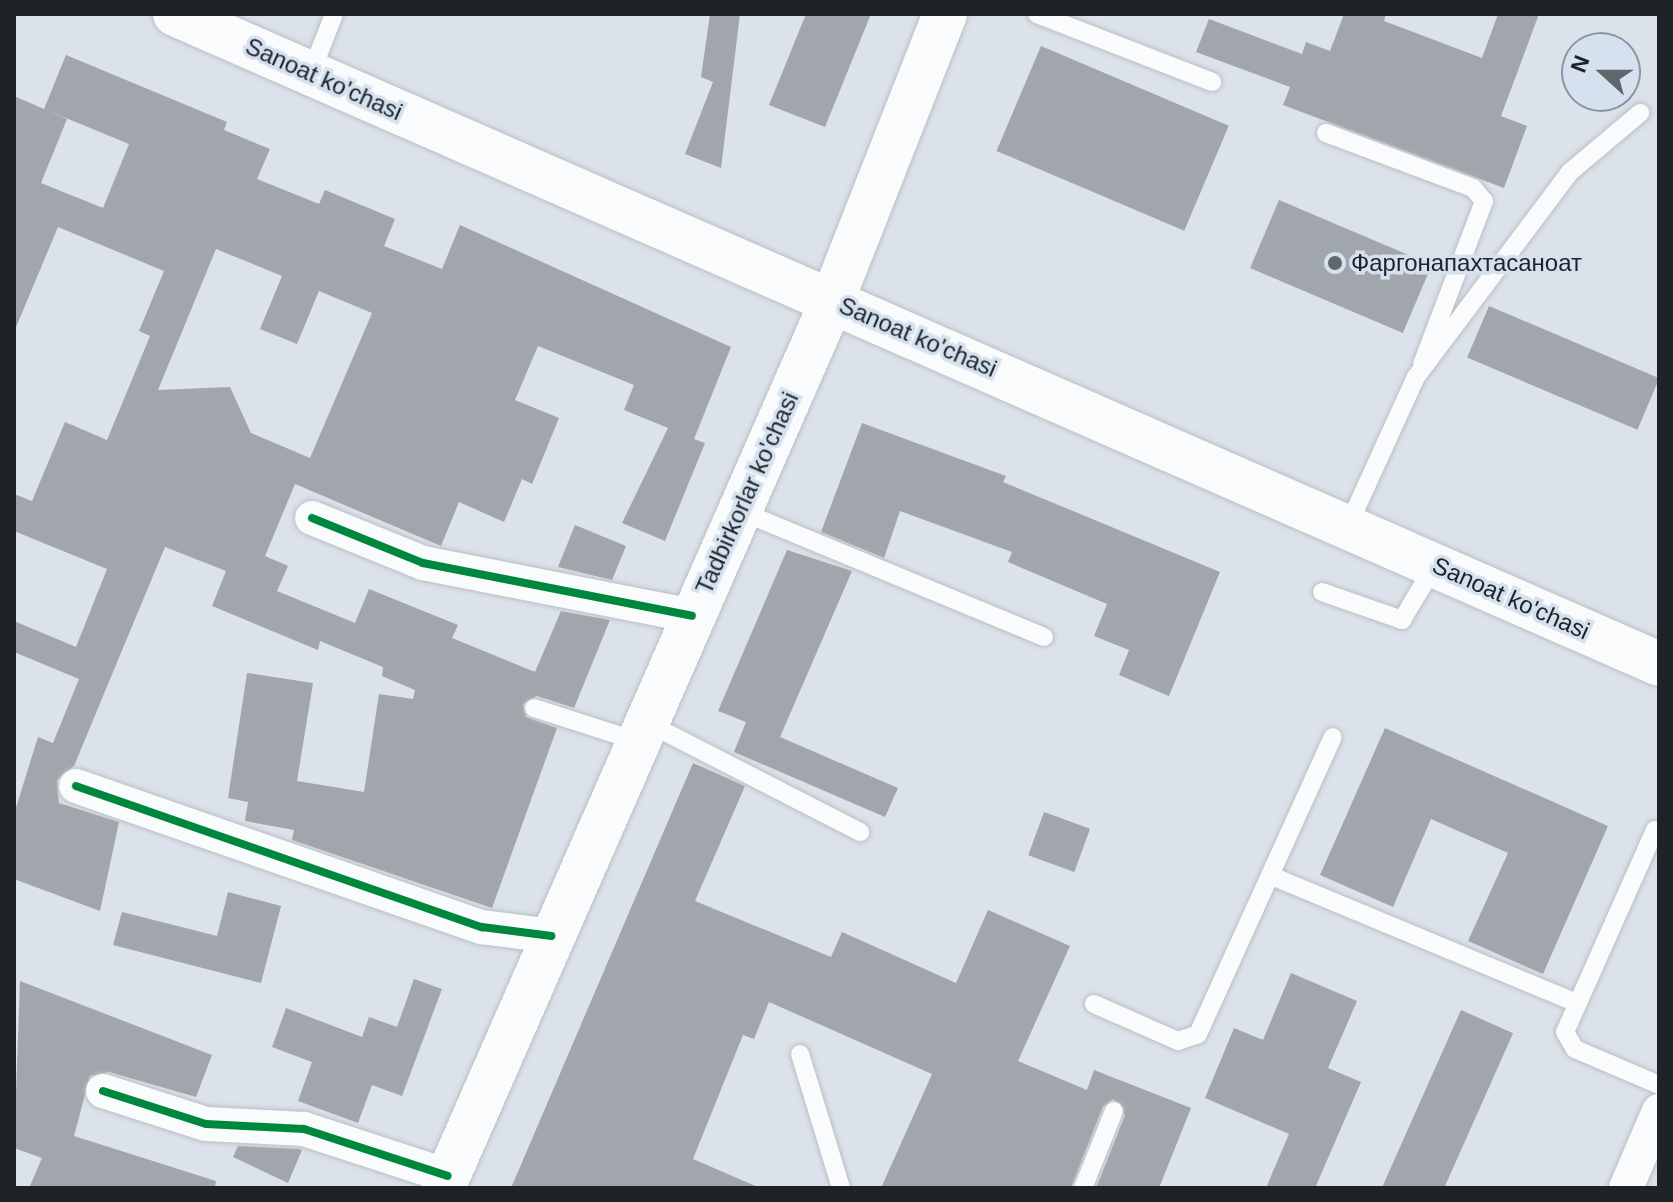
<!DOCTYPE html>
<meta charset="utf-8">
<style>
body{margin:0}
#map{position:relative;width:1673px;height:1202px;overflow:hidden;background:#dbe2e9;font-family:Arial,sans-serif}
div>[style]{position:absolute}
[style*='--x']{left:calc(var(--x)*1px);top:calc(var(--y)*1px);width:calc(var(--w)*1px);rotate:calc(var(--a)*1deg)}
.building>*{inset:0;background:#a0a6ab;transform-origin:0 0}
.roads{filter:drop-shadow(0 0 2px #babfc4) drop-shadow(0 0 2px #babfc4)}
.lane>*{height:18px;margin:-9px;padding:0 9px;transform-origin:9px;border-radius:9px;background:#fafbfc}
.street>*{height:34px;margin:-17px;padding:0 17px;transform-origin:17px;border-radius:17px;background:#fafbfc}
.secondary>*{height:44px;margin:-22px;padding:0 22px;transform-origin:22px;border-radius:22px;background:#fafbfc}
.cycleway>*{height:8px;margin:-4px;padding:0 4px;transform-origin:4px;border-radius:4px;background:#00873e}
.dots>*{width:22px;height:22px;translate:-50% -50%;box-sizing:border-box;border:4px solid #d5e1ef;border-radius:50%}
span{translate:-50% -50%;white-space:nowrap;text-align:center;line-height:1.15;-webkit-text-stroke:7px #d5e1ef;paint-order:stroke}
.street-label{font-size:24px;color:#1e2328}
.poi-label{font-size:24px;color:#1e2328}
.left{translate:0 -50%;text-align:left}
.frame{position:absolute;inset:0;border:16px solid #1e2328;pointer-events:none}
.north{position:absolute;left:1561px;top:32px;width:80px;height:80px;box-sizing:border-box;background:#d5e1ef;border:2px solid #8c959f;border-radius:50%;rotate:291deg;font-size:22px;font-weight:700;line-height:32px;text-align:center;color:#1e2328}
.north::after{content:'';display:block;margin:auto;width:28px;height:36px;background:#60666c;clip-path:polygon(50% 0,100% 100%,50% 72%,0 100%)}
</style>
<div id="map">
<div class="building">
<i style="clip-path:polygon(710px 14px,740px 14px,721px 168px,685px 154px,713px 82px,701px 77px)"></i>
<i style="clip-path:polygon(806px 14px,871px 14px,825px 127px,769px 105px)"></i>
<i style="clip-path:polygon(1344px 14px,1386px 14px,1384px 21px,1482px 58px,1498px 14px,1539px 14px,1501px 116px,1527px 126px,1504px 188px,1283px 105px,1290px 87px,1196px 52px,1209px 19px,1302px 54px,1306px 42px,1330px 51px)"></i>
<i style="left:1041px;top:46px;width:204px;height:114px;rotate:23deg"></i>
<i style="clip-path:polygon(evenodd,66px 55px,227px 122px,224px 130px,270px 149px,257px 179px,319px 204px,325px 190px,395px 219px,384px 246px,442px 269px,460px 225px,731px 347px,694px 439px,705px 443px,665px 541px,622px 523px,668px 428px,624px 410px,634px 385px,538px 346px,515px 400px,559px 418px,532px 484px,522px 479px,504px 522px,459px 502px,441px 546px,295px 484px,265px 556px,288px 566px,277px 591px,355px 623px,369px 589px,458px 625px,452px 638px,535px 672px,561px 611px,610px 620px,574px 708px,537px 696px,523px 704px,526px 717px,557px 728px,492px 908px,292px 840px,294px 830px,245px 821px,248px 802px,228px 798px,247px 673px,313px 683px,297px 781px,364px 792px,379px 694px,413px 699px,415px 690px,382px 676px,383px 667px,320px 641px,318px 650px,212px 606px,226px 571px,165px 547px,74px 766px,57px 780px,59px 803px,119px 822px,100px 911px,14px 879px,14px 814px,38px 737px,53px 743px,79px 679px,14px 652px,14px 621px,76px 647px,107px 569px,14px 531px,14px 494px,32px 501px,65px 422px,107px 440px,150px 336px,139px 331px,164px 271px,58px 227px,14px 332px,14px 96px,67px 119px,41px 183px,103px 208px,129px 144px,44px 109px,66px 55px,216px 249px,282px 276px,260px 329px,297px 344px,319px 291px,372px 313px,310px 458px,251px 433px,230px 387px,158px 390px,216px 249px)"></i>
<i style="left:1279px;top:200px;width:166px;height:74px;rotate:23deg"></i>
<i style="left:1489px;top:306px;width:185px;height:56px;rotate:23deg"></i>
<i style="clip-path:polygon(862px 423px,1006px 476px,1003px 482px,1220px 572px,1169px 696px,1119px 675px,1129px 650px,1094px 636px,1107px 604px,1008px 562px,1012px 552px,900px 511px,884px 558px,821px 532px)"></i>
<i style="clip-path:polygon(575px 525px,626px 546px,612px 580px,558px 567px)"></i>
<i style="clip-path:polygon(787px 550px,852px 571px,780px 737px,898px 788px,885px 817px,734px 752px,746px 722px,718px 711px)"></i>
<i style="clip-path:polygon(1385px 728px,1608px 826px,1543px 974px,1468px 941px,1508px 853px,1431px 819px,1393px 907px,1320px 875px)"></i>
<i style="clip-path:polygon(693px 763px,745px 786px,695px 901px,831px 957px,842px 932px,956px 983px,988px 910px,1070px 946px,1018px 1061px,1087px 1090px,1094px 1070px,1191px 1108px,1159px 1188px,1096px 1188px,1125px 1115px,1113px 1099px,1103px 1107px,1071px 1188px,881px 1188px,932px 1074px,769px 1002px,754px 1039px,743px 1035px,693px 1159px,760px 1188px,511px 1188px)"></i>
<i style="left:1044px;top:812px;width:49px;height:46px;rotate:20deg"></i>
<i style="clip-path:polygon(228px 892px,281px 906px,261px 983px,113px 945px,122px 912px,217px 936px)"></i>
<i style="clip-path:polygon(1291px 973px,1357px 1001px,1328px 1068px,1361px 1082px,1315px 1188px,1266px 1188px,1289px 1134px,1205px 1098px,1234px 1028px,1263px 1040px)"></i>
<i style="clip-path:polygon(414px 979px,442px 989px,402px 1096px,372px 1085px,358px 1123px,298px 1101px,312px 1062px,272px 1047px,286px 1008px,362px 1037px,369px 1017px,397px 1027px)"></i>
<i style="clip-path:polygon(20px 981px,212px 1055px,196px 1097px,109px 1072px,90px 1076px,74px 1136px,216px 1181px,215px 1188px,29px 1188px,42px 1158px,14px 1148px)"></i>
<i style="left:1461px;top:1010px;width:57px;height:195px;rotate:24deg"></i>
<i style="clip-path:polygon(238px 1146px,300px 1149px,302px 1150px,288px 1183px,233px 1157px)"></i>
</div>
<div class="roads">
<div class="lane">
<i style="--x:1037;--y:14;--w:188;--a:21.2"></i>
<i style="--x:311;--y:73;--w:63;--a:-68.7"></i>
<i style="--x:1326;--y:133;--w:157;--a:20.5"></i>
<i style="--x:1473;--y:188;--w:17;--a:50"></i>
<i style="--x:1484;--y:201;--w:174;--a:110.8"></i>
<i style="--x:740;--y:511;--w:329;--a:22.5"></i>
<i style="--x:1348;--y:526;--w:164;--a:-65.5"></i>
<i style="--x:1416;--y:377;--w:256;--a:-53.1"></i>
<i style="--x:1570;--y:172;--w:92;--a:-40.1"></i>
<i style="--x:1322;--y:592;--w:85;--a:19.3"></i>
<i style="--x:1402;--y:620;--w:63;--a:-59.3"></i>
<i style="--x:534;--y:708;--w:108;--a:17.8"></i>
<i style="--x:646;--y:722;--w:241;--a:27.2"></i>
<i style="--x:1655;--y:830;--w:221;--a:114"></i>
<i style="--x:1565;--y:1032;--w:20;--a:60"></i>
<i style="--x:1575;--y:1049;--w:91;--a:23.2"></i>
<i style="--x:1274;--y:877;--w:328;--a:22.6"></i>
<i style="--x:1094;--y:1004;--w:92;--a:23.8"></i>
<i style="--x:1178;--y:1041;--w:21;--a:-19"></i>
<i style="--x:1198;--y:1034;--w:326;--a:-65.6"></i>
<i style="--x:800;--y:1054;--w:140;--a:73"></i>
<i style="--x:1083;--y:1188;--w:83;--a:-68.1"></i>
</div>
<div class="street">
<i style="--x:312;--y:518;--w:120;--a:22.1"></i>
<i style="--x:423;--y:563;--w:274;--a:11.1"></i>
<i style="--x:76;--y:786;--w:430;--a:19.2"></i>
<i style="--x:482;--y:927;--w:70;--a:7.4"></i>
<i style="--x:103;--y:1091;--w:108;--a:17.8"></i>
<i style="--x:206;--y:1124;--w:98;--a:2.9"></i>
<i style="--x:304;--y:1129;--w:151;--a:18.1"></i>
<i style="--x:1626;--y:1188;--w:84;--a:-66.8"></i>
</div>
<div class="secondary">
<i style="--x:175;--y:14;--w:1620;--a:23.65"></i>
<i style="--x:443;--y:1188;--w:969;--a:-66.32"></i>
<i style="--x:832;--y:301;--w:308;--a:-68.5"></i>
</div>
</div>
<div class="cycleway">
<i style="--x:312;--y:518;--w:120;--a:22.1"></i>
<i style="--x:423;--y:563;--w:274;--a:11.1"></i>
<i style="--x:76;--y:786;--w:430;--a:19.2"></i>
<i style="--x:482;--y:927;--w:70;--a:7.4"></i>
<i style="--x:103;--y:1091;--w:108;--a:17.8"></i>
<i style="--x:206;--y:1124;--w:98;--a:2.9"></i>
<i style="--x:304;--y:1129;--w:151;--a:18.1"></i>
</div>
<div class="dots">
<i style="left:1335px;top:263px;background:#60666c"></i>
</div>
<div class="street-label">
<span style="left:324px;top:79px;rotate:24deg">Sanoat ko'chasi</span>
<span style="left:918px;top:337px;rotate:23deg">Sanoat ko'chasi</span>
<span style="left:747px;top:493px;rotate:-66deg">Tadbirkorlar ko'chasi</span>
<span style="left:1511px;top:598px;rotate:24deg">Sanoat ko'chasi</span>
</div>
<div class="poi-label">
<span class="left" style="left:1351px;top:263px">Фаргонапахтасаноат</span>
</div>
<div class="frame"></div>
<div class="north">N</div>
</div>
